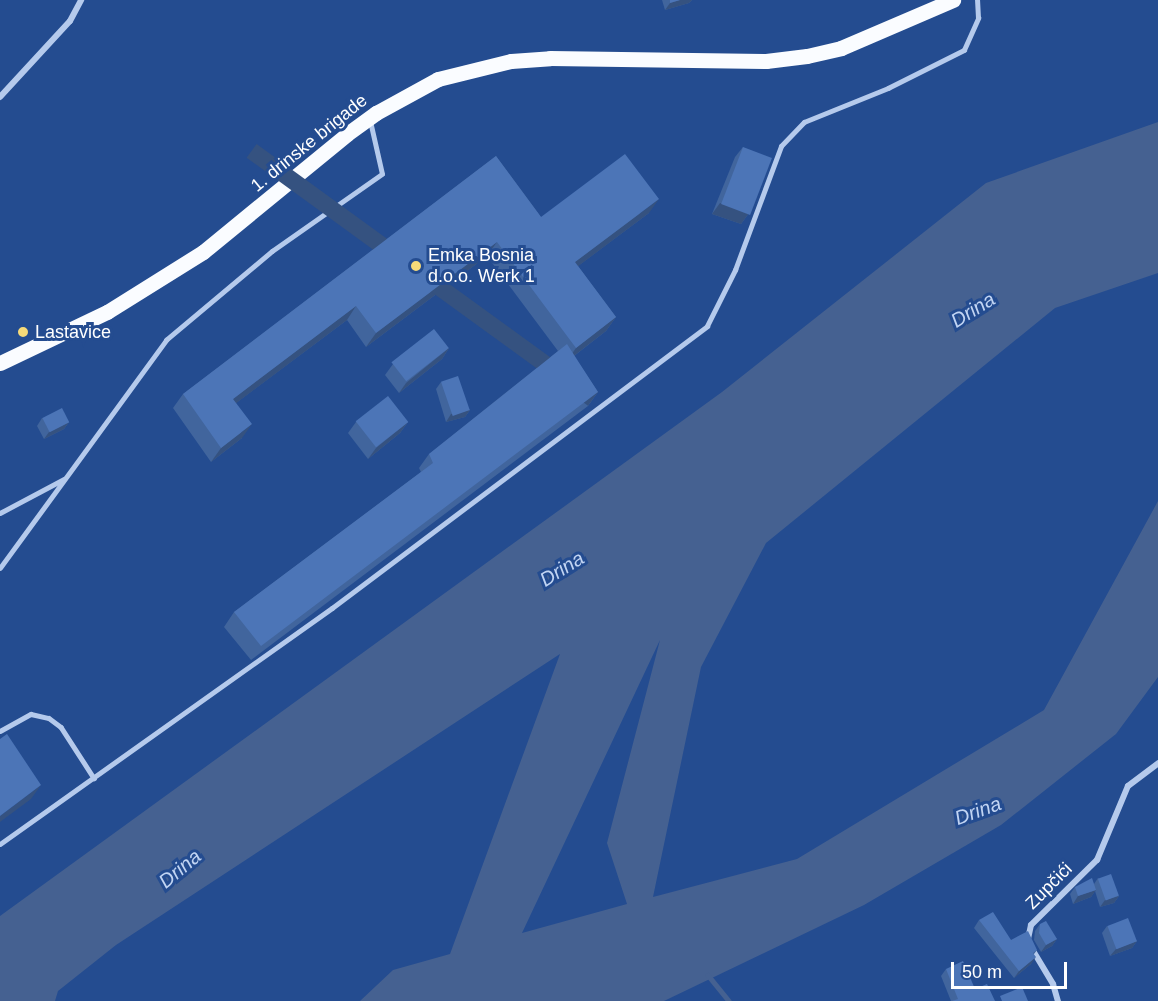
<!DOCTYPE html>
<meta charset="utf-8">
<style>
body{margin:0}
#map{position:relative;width:1158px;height:1001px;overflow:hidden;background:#244c90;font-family:Helvetica,sans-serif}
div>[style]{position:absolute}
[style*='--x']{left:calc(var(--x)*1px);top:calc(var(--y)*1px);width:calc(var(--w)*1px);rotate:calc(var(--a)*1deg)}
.water>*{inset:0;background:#456191}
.stream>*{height:4.5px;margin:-2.25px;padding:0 2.25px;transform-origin:2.25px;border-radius:2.25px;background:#456191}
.lane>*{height:4.5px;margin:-2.25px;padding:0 2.25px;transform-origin:2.25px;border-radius:2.25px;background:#b5caec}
.street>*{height:6px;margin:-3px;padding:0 3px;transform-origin:3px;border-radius:3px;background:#b5caec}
.primary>*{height:15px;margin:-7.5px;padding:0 7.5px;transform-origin:7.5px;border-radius:7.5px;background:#fafcff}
.wall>*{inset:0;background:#41659d}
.shaded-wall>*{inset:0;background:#355280;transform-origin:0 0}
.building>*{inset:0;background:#4c75b7;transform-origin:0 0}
.dots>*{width:16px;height:16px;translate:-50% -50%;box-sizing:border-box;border:3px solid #244c90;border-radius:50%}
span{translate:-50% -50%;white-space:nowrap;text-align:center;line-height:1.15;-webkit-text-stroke:6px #244c90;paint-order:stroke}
.street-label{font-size:18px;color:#fff}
.poi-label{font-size:18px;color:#fff}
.left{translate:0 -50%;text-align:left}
.water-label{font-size:20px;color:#c1d4f3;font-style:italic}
.scale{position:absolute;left:951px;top:962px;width:116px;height:27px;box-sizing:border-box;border:3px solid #fff;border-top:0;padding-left:8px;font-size:18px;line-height:21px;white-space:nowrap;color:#fff;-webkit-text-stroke:4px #244c90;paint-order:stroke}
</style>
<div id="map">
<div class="water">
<i style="clip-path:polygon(evenodd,1158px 122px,1158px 273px,1055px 308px,766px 543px,701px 667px,653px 897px,797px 859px,1044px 710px,1158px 501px,1158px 677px,1116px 734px,1001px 825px,864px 905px,664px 1001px,360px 1001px,393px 970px,450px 954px,560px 654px,116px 945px,58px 991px,55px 1001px,0 1001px,0 916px,722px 392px,986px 183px,1158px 122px,660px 640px,607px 843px,627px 904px,522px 933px,660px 640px)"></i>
</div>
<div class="stream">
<i style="--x:708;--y:975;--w:33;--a:51"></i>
</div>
<div class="lane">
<i style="--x:0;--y:513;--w:72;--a:-28"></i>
<i style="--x:0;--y:568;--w:282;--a:-53.9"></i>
<i style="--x:166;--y:340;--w:138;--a:-40"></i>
<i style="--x:272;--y:251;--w:134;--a:-35"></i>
<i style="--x:382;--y:174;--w:54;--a:-102.8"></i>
<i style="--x:0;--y:731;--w:35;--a:-29"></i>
<i style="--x:31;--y:714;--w:18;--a:13"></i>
<i style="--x:49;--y:718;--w:15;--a:37"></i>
<i style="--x:61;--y:727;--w:61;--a:57.1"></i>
<i style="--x:0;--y:844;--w:407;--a:-35.4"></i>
<i style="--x:332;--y:608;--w:469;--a:-36.9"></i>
<i style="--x:707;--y:326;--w:63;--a:-63.4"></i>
<i style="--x:735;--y:270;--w:132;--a:-69.6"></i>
<i style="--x:781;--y:146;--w:33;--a:-46"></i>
<i style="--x:804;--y:122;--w:91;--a:-22"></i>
<i style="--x:888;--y:88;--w:85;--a:-26.6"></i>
<i style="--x:964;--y:50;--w:35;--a:-66"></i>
<i style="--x:978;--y:18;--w:18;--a:-93"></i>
</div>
<div class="street">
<i style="--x:0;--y:97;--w:103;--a:-47.4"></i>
<i style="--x:70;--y:21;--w:24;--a:-62"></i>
<i style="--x:1028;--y:939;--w:14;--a:-78"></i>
<i style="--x:1031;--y:925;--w:93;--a:-44.6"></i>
<i style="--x:1097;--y:860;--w:80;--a:-67.3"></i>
<i style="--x:1128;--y:786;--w:38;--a:-37"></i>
<i style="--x:1032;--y:949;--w:41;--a:59"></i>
<i style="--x:1053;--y:984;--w:18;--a:74"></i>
</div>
<div class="primary">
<i style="--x:0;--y:363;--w:119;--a:-25.5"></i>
<i style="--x:107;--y:312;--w:113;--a:-32"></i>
<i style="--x:203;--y:252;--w:186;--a:-39.3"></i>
<i style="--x:347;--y:134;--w:36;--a:-36"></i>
<i style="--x:376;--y:113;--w:71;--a:-28.7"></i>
<i style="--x:438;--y:79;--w:75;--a:-13.9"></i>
<i style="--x:511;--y:61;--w:39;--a:-4"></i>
<i style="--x:550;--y:58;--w:216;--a:0.8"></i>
<i style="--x:766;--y:61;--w:41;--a:-7"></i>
<i style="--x:807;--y:56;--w:35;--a:-13"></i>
<i style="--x:841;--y:48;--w:122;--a:-23.2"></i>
</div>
<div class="wall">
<i style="clip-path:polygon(662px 0,692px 0,689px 3px,665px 10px)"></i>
<i style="clip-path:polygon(743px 147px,749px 213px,741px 224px,712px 214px,735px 157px)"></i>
<i style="clip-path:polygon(496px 156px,541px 217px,649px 213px,578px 266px,616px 317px,606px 331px,574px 356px,598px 392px,588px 406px,251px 660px,224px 627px,234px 612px,421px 472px,419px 468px,429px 454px,558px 351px,487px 256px,366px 347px,347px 320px,236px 403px,242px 438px,211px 462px,173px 408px,183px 394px)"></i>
<i style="clip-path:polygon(449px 348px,442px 359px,399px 393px,385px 375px,393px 364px)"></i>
<i style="clip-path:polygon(441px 382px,470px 410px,465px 417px,446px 422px,436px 389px)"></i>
<i style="clip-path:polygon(42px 418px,69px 422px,64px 429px,44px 439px,37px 426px)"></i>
<i style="clip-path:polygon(356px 422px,408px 422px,400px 433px,368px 459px,348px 433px)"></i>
<i style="clip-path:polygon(1098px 878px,1119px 896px,1114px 903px,1100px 907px,1095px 891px,1091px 897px,1073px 904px,1070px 894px,1075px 887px,1094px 884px)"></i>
<i style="clip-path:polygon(979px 920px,1011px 940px,1037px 950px,1034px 954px,1031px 964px,1014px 978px,974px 928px)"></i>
<i style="clip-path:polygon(1040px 924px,1057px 939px,1052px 946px,1041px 952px,1034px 940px,1035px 931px)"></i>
<i style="clip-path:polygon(1107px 926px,1137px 941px,1132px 948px,1110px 956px,1102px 933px)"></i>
<i style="clip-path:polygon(946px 969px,975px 989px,995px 1001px,951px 1001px,941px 976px)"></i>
</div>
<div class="shaded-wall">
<i style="clip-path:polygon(680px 0,692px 0,689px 3px,665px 10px,670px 3px)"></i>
<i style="clip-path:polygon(659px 199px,649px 213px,565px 276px,575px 262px)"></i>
<i style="clip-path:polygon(720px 203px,749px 213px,741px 224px,712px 214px)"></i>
<i style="clip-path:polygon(497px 242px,487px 256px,366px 347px,376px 333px)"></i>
<i style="clip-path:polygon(356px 306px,347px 320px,223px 413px,233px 399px)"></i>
<i style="clip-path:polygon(616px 317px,606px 331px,566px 362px,576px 348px)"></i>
<i style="clip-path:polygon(449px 348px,442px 359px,399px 393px,406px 383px)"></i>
<i style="left:598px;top:392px;width:17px;height:422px;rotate:126deg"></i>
<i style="clip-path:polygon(470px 410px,465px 417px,446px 422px,451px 414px)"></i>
<i style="clip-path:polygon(69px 422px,64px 429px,44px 439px,49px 432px)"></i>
<i style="clip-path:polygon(408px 422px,400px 433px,368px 459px,376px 448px)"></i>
<i style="clip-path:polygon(252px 424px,242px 438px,211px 462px,221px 448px)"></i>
<i style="clip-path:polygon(41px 785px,31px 799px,0 822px,0 816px)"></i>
<i style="clip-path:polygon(1096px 890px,1091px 897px,1073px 904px,1078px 896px)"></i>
<i style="clip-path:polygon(1119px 896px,1114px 903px,1100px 907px,1105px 900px)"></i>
<i style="clip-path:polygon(1057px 939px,1052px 946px,1041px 952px,1046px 945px)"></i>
<i style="clip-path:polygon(1137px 941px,1132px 948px,1110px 956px,1116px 949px)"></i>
<i style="clip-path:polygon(1036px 957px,1031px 964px,1014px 978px,1019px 971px)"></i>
</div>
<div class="building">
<i style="clip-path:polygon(670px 0,680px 0,670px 3px)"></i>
<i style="left:743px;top:147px;width:31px;height:61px;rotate:21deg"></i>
<i style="clip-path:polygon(625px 154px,659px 199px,575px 262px,616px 317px,576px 348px,497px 242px,376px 333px,356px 306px,233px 399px,252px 424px,221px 448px,183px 394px,496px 156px,541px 217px)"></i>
<i style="left:434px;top:329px;width:24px;height:54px;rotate:52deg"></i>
<i style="clip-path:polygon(567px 344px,598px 392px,261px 646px,234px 612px,433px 463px,429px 454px)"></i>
<i style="left:458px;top:376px;width:36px;height:18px;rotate:71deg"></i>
<i style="left:388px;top:396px;width:33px;height:41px;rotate:52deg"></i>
<i style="left:62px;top:408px;width:16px;height:22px;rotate:63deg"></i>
<i style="clip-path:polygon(7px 734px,41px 785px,0 816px,0 739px)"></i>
<i style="left:1111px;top:874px;width:23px;height:14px;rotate:70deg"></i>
<i style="clip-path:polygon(1092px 878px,1096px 890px,1078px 896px,1075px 887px)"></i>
<i style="clip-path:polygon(993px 912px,1011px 940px,1028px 931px,1037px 950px,1033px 953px,1036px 957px,1019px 971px,979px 920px)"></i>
<i style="left:1128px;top:918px;width:25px;height:22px;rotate:69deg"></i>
<i style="clip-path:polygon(1046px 921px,1057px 939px,1046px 945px,1039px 933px,1040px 924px)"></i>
<i style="clip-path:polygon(963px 961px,975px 989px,987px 984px,995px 1001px,952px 1001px,958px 999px,946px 969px)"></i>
<i style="clip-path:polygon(1022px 987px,1028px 1001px,1002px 1001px,1000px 996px)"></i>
</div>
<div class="dots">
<i style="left:416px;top:266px;background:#f6da79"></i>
<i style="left:23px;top:332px;background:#f6da79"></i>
</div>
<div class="street-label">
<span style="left:309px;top:143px;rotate:-39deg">1. drinske brigade</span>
<span style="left:1049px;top:886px;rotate:-45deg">Zupčići</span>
</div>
<div class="poi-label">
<span class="left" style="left:428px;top:266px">Emka Bosnia<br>d.o.o. Werk 1</span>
<span class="left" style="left:35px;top:332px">Lastavice</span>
</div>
<div class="water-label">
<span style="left:973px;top:310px;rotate:-32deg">Drina</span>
<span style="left:562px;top:569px;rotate:-32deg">Drina</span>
<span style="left:978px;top:811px;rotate:-20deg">Drina</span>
<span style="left:180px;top:869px;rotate:-40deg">Drina</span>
</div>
<div class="scale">50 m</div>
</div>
